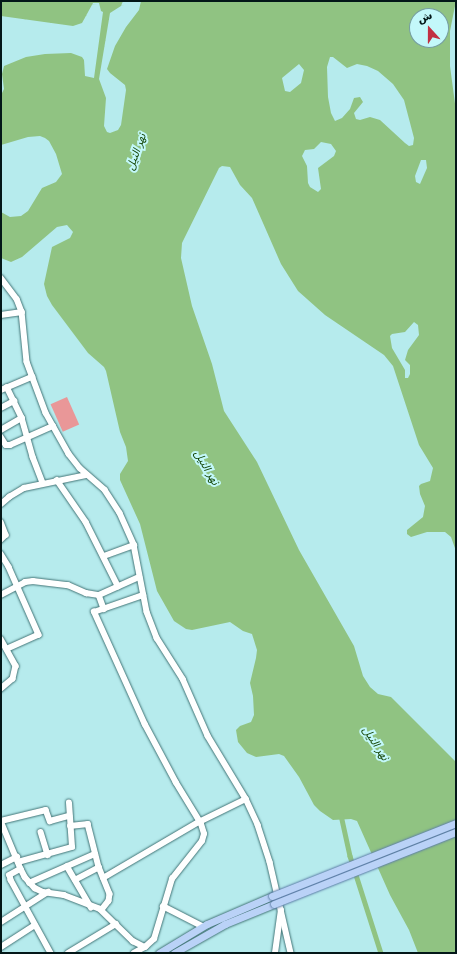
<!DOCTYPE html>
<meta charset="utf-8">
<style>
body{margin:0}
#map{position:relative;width:457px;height:954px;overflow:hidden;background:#b6ebed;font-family:"DejaVu Sans","Noto Sans Arabic",sans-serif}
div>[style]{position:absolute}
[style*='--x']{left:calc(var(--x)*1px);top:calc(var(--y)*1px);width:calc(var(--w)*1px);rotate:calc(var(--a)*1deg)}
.green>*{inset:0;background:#e99798;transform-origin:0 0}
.water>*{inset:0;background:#90c382}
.canal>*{height:4.5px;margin:-2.25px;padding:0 2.25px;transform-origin:2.25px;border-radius:2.25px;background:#90c382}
.roads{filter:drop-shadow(0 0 1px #437577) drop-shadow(0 0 1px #437577)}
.minor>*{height:5.5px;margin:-2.75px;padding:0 2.75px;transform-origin:2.75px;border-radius:2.75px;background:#fff}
.major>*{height:7px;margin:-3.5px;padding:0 3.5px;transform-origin:3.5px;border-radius:3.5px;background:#bad2f7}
.bridges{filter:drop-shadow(0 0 1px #5c7da6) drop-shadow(0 0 1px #5c7da6)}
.major-bridge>*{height:7px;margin:-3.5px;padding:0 3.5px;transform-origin:3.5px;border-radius:3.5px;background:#bad2f7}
span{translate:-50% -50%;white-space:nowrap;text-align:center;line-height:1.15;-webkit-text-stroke:4px #c3f8fa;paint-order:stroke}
.water-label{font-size:11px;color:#114200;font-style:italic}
.frame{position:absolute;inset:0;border:2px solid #031718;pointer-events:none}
.north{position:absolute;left:409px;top:8px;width:40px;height:40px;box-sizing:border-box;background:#c3f8fa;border:1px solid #769ea0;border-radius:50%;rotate:339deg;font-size:11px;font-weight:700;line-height:16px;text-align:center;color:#031718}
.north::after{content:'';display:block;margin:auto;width:14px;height:18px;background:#c13042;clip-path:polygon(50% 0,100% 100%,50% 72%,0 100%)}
</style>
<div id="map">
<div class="green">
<i style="left:67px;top:397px;width:30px;height:18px;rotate:66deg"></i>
</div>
<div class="water">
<i style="clip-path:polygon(evenodd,1px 1px,123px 1px,121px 6px,110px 13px,99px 79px,106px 98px,104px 126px,107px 132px,110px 133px,118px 130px,121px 125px,126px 90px,125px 85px,110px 73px,107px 69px,115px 46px,126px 27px,139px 10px,141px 1px,456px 1px,450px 31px,450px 66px,456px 111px,456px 551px,451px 537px,445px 532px,427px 532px,411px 537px,407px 534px,407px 530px,423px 517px,425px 506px,420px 494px,419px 486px,421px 484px,430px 481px,433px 468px,419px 445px,393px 366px,384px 355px,325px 315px,298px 291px,281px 264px,252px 198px,240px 185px,230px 167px,222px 166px,219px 168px,182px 243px,181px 258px,192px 306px,212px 364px,224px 411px,257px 462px,299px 550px,354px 646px,363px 676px,370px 687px,378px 694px,391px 697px,456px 762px,456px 953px,418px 953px,409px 930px,390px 895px,357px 821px,351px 819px,333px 820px,320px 811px,314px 805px,299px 777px,284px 756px,279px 754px,256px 757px,247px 753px,238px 742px,236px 730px,240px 726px,251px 722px,254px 715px,253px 696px,250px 683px,256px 658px,257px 650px,252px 634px,243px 631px,230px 622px,192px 630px,186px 629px,174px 621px,157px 591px,140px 524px,120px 480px,120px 474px,128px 461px,126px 447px,120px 432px,106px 371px,104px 367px,88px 353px,52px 305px,47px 296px,44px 284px,52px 247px,70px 238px,73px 232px,67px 225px,57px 227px,22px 257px,11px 262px,1px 258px,1px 212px,10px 217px,21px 216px,28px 211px,42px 188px,56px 182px,62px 174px,56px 154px,49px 141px,45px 138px,40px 136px,28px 137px,1px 145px,1px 95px,4px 89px,2px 74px,4px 66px,26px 57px,45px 54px,71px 53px,82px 57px,84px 60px,85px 76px,94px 78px,103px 12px,101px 11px,99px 3px,93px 3px,82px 23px,73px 26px,1px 16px,1px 1px,417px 16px,441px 16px,441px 40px,417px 40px,417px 16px,1px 1px,330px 57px,333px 57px,347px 68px,357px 64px,367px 66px,378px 71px,393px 84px,404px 100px,414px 138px,413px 145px,409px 146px,405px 143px,380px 120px,370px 117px,360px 120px,356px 119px,354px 113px,363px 102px,360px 97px,354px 98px,350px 109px,342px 118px,335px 121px,331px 113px,328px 97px,327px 67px,330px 57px,1px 1px,299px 64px,304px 70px,301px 83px,290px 92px,285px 91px,282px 78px,299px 64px,1px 1px,321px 142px,331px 144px,336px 151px,334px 156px,318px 168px,321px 189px,318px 192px,310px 187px,308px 183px,307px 166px,302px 156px,305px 150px,314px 149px,321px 142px,1px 1px,421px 160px,426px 160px,427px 168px,420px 184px,416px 182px,415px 176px,421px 160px,1px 1px,414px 322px,418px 325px,419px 335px,408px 350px,405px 360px,410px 365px,410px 374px,408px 378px,405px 378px,405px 370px,392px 348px,390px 336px,392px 334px,405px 332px,414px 322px)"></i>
</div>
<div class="canal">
<i style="--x:341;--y:815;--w:42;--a:77.6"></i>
<i style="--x:350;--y:856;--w:102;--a:72.3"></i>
</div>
<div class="roads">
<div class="minor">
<i style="--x:1;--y:278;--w:26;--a:53"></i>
<i style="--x:17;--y:299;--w:14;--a:69"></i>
<i style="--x:22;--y:312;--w:50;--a:84.3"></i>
<i style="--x:27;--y:362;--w:54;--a:69.6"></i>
<i style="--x:46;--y:413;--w:47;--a:60.7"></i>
<i style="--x:69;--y:454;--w:18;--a:52"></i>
<i style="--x:80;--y:468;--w:33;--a:41"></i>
<i style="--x:105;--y:490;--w:27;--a:57"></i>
<i style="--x:120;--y:513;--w:35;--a:66"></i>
<i style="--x:134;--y:545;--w:68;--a:79"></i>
<i style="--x:147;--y:612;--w:28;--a:69"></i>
<i style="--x:157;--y:638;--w:49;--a:57.6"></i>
<i style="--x:183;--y:679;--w:62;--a:66.3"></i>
<i style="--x:208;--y:736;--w:74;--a:58.9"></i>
<i style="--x:246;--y:799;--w:29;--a:65"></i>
<i style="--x:258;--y:825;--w:39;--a:72"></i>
<i style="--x:270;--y:862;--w:93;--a:77"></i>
<i style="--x:1;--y:315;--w:21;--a:-8"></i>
<i style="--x:7;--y:387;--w:34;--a:64"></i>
<i style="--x:22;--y:418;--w:41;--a:74.2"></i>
<i style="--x:33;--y:457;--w:28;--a:69"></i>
<i style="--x:1;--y:390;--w:34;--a:-23"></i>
<i style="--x:1;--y:408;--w:15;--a:-28"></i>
<i style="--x:1;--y:430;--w:24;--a:-30"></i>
<i style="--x:1;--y:437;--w:9;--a:58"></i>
<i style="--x:6;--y:445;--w:4;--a:0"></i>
<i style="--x:10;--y:445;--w:47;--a:-23.8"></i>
<i style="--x:57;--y:480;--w:51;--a:55.4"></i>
<i style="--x:86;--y:522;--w:72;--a:63.4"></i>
<i style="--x:1;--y:504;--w:11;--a:-41"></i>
<i style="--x:9;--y:497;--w:17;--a:-31"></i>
<i style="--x:24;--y:488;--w:64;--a:-11.7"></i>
<i style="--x:1;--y:522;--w:14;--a:69"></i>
<i style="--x:6;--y:535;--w:7;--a:135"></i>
<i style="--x:1;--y:554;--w:15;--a:58"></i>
<i style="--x:9;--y:567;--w:74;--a:66.2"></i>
<i style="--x:39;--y:635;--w:35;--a:156"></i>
<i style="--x:104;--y:556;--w:32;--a:-20"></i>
<i style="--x:1;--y:595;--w:27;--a:-28"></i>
<i style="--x:25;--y:582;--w:8;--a:-7"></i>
<i style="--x:33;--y:581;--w:35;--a:7"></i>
<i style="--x:68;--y:585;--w:20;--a:24"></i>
<i style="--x:86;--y:593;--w:13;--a:9"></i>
<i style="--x:99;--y:595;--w:44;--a:-24.2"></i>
<i style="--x:99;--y:595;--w:15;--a:70"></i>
<i style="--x:1;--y:639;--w:31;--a:61"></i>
<i style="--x:16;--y:666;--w:13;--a:103"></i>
<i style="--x:13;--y:679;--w:16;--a:140"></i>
<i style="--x:1;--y:821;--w:52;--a:67.4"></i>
<i style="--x:21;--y:869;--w:9;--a:63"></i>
<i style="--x:25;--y:877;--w:15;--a:48"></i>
<i style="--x:35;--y:888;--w:9;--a:27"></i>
<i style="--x:43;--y:892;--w:21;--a:8"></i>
<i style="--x:64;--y:895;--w:39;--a:21"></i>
<i style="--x:100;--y:909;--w:46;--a:44.1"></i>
<i style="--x:133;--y:941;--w:13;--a:27"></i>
<i style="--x:1;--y:821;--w:46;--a:-13.7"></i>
<i style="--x:46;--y:810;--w:12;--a:70"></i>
<i style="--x:50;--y:821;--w:20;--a:-15"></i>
<i style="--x:70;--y:826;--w:18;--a:-6"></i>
<i style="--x:88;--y:824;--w:44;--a:75.7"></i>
<i style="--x:99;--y:867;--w:29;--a:68"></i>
<i style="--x:110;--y:894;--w:7;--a:98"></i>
<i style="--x:109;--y:901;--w:11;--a:128"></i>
<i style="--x:41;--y:832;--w:24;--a:73"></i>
<i style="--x:18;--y:862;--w:56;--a:-15.5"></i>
<i style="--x:72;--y:847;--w:44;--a:-93.9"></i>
<i style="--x:1;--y:865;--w:18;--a:-27"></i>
<i style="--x:67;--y:866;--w:48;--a:59.7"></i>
<i style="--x:21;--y:869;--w:13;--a:151"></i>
<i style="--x:10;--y:875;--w:5;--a:79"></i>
<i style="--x:11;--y:880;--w:83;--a:61.3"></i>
<i style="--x:103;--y:878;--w:111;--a:-30.3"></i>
<i style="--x:199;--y:822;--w:52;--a:-26.1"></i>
<i style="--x:75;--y:880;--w:27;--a:-28"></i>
<i style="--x:29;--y:883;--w:72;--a:-23.7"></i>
<i style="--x:163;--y:906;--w:44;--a:27.1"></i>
<i style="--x:1;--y:922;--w:56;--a:-32.6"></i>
<i style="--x:1;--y:947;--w:40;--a:-32.9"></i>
<i style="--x:68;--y:953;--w:56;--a:-31.1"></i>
<i style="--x:134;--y:953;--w:13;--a:-29"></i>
<i style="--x:145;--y:947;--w:12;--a:-42"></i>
<i style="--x:154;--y:939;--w:63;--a:-73.3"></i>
<i style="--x:172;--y:879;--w:48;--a:-51.7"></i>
<i style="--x:202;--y:841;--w:7;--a:-74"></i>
<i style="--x:204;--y:834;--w:10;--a:-107"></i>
<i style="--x:201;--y:824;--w:48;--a:-121.4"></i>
<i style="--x:176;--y:783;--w:66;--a:-118.1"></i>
<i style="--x:145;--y:725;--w:124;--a:-114.3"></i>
<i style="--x:94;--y:612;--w:52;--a:-19.1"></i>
<i style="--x:275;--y:953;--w:43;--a:-82.1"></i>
</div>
<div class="major">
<i style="--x:159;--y:953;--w:56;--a:-31.1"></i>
<i style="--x:207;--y:924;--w:71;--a:-23.3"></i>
<i style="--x:174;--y:953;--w:59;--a:-29.6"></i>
<i style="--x:225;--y:924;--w:53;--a:-22.2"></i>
</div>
</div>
<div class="bridges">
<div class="major-bridge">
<i style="--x:272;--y:896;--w:198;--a:-21.6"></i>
<i style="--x:274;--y:904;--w:196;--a:-21.6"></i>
</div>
</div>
<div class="water-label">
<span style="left:137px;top:152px;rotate:-70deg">نهر النيل</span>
<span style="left:206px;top:468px;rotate:60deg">نهر النيل</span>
<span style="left:375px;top:744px;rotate:57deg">نهر النيل</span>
</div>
<div class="frame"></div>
<div class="north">ش</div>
</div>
